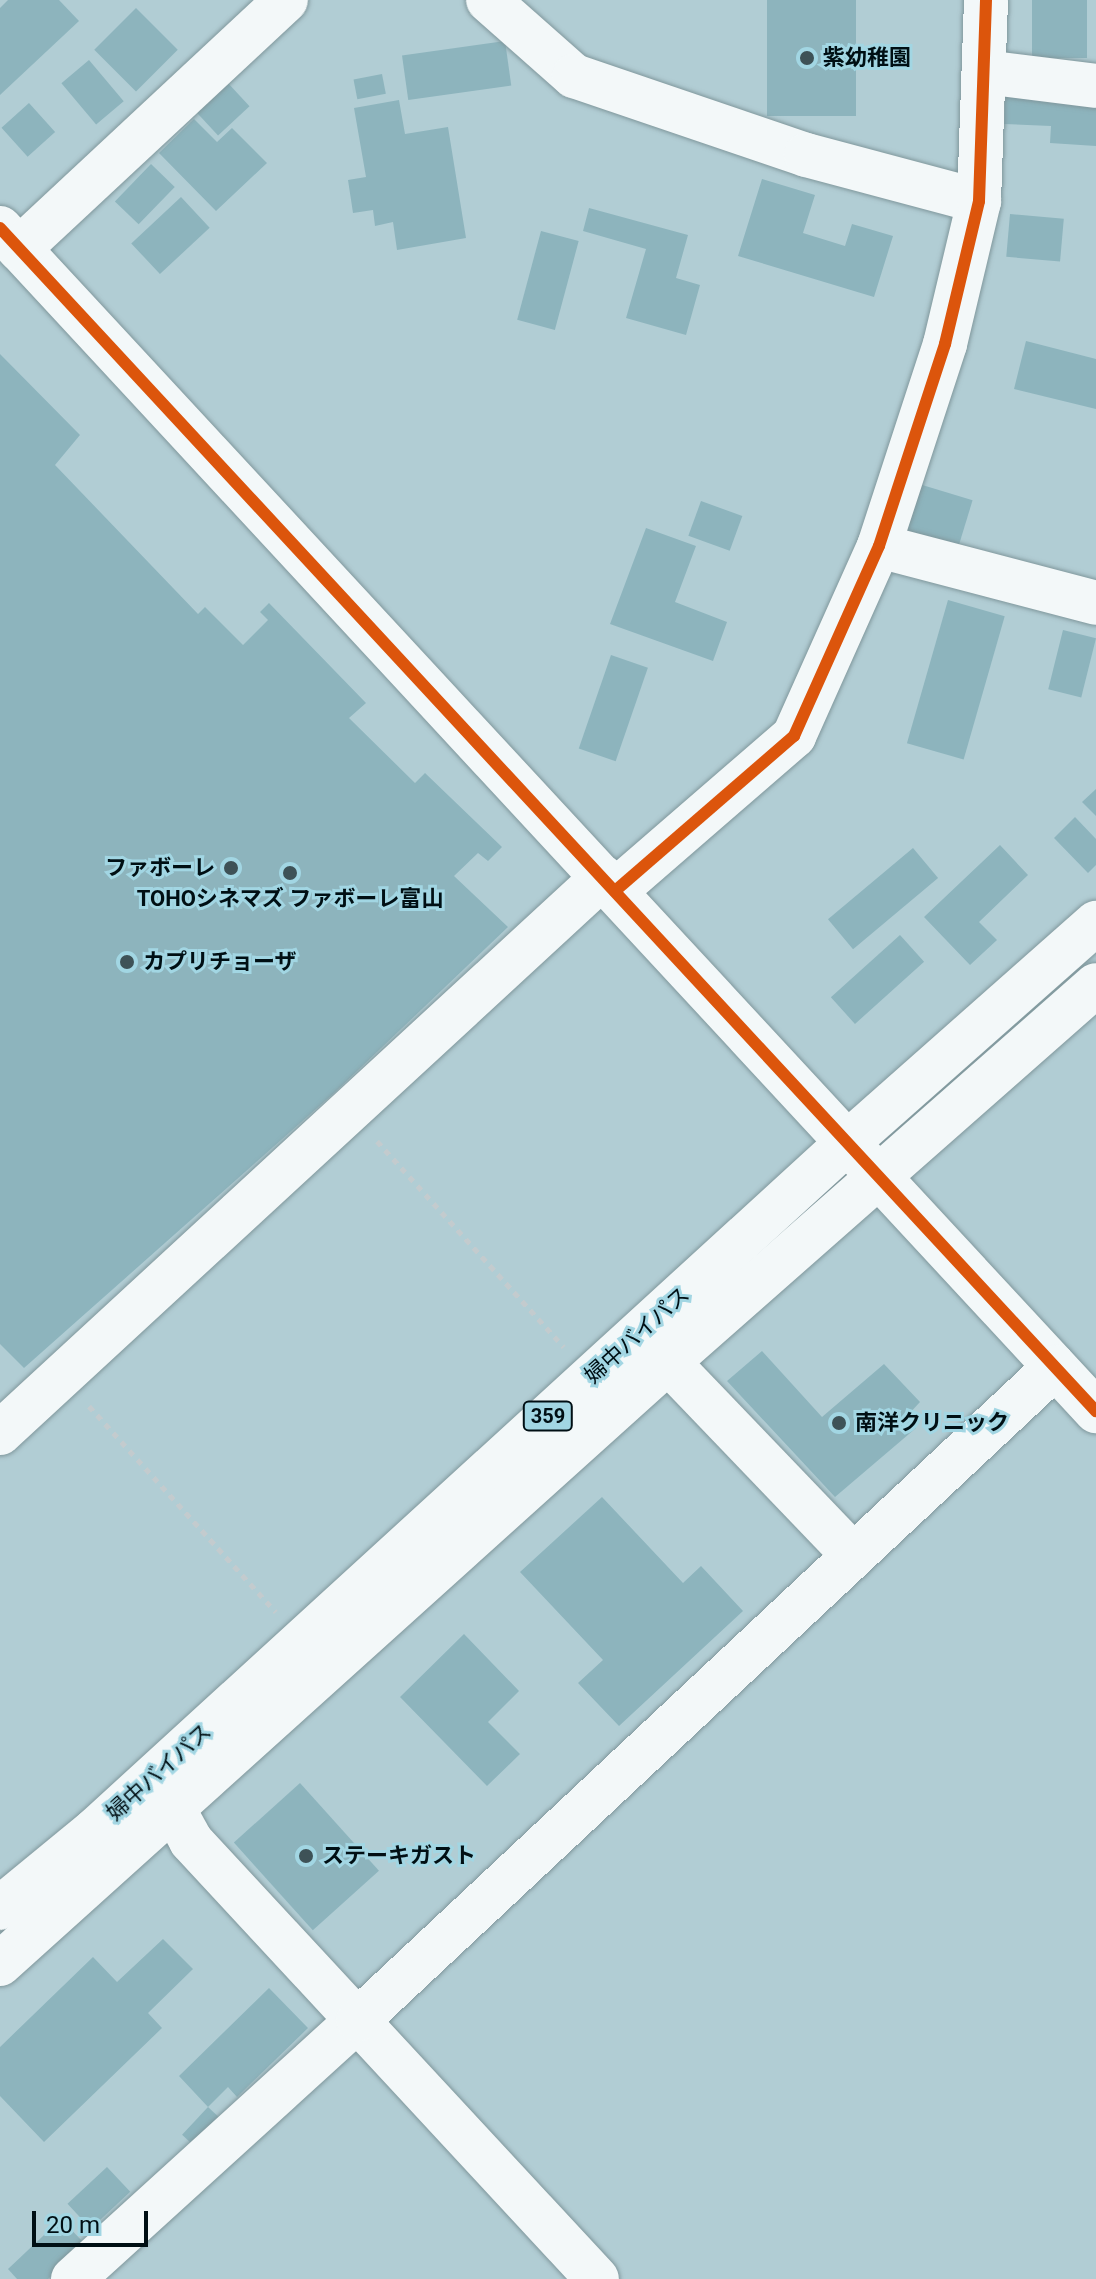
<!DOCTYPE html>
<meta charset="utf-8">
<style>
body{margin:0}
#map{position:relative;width:1096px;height:2279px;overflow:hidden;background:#b1cdd4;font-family:Roboto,"Noto Sans JP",sans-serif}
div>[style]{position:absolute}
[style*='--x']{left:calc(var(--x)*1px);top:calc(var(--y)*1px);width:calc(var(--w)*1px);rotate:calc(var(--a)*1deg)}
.building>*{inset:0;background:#8db4bd;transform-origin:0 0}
.path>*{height:5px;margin-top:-2.5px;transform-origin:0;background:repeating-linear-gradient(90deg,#c3cbce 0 6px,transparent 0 12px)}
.roads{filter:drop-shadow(0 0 2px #80979c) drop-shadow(0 0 2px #80979c)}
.minor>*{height:44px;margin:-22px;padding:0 22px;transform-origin:22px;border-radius:22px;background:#f3f8f9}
.highway>*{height:44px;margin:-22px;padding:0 22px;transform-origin:22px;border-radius:22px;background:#f3f8f9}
.cycleway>*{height:12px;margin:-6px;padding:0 6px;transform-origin:6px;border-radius:6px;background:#dc550c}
.dots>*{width:22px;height:22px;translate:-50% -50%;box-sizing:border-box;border:4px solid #a2d6e3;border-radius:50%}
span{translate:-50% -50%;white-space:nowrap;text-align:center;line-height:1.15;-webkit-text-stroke:6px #a2d6e3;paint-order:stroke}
.shield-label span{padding:2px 6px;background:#a2d6e3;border:2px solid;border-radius:6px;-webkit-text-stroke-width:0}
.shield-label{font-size:20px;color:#000f14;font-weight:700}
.poi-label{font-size:22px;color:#000f14;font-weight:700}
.left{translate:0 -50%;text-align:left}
.right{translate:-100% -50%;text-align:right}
.street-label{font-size:22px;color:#000f14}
.scale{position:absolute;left:32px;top:2211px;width:116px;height:36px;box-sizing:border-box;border:4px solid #000f14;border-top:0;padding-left:10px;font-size:24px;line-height:28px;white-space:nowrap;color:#000f14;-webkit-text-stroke:6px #a2d6e3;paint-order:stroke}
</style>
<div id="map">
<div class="building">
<i style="clip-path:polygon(8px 0,59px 0,79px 21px,0 95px,0 8px)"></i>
<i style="left:767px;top:0;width:89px;height:116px"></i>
<i style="left:1032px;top:0;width:55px;height:58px"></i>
<i style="left:136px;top:8px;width:59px;height:59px;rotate:45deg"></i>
<i style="left:505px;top:41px;width:45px;height:104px;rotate:82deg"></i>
<i style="left:89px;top:60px;width:54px;height:36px;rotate:50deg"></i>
<i style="left:382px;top:74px;width:20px;height:29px;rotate:79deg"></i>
<i style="left:227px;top:82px;width:33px;height:43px;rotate:47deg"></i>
<i style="clip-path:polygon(1006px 83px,1096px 88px,1096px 146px,1050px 143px,1051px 126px,1004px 124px)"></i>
<i style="clip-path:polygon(399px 100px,405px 134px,448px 127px,466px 238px,397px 250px,393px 222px,375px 226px,373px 210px,353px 213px,348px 180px,366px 177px,354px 108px)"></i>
<i style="left:29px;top:103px;width:39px;height:37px;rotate:48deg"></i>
<i style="clip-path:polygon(194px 119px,217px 142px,232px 128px,267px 163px,216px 211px,159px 153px)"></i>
<i style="left:151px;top:164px;width:33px;height:52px;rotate:44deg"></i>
<i style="clip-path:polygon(762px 179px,815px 195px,803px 233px,845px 246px,852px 224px,893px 236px,874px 297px,738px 256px)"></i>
<i style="left:181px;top:197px;width:42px;height:68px;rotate:47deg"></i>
<i style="clip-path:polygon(589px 208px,688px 235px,676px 278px,700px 285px,686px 335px,626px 318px,646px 249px,583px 231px)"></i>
<i style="left:1010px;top:214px;width:54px;height:43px;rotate:5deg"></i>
<i style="left:541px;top:231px;width:39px;height:92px;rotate:15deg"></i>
<i style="clip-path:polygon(1026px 341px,1096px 359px,1096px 409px,1014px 389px)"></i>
<i style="clip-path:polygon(0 354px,80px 435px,55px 465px,198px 614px,205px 607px,243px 645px,268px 620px,260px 612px,269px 603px,366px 703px,349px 718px,415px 783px,425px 773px,502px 847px,488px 861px,478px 853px,454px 876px,508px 927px,334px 1093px,24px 1368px,0 1344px)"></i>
<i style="left:919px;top:484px;width:56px;height:54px;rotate:17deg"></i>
<i style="left:701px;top:501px;width:44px;height:37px;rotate:20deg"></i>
<i style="clip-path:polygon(646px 528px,696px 546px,675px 602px,727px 622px,713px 661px,610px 624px)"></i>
<i style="left:948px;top:600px;width:59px;height:149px;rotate:16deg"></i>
<i style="left:1063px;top:630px;width:34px;height:61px;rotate:14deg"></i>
<i style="left:611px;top:655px;width:39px;height:99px;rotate:19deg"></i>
<i style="clip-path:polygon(1096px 789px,1096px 816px,1082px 802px)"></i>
<i style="clip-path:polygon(1075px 817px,1096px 839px,1096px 865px,1088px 873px,1054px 838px)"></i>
<i style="clip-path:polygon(1000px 845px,1028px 875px,979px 922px,997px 940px,970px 965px,924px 917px)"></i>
<i style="left:913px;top:848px;width:39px;height:111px;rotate:50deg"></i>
<i style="left:900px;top:935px;width:36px;height:93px;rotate:48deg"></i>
<i style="clip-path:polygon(762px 1351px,822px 1417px,884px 1364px,920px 1402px,907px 1416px,916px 1428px,835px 1497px,727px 1381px)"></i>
<i style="clip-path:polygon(602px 1497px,683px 1583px,701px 1566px,743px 1611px,619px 1726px,578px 1683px,603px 1660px,520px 1572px)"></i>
<i style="clip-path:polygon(464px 1634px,519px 1691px,488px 1722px,520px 1754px,487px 1786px,400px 1697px)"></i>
<i style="left:300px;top:1783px;width:118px;height:89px;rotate:48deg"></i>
<i style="clip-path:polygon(163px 1939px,193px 1969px,148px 2013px,162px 2028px,44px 2142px,0 2096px,0 2047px,93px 1957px,117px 1982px)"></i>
<i style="clip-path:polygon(269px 1988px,308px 2028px,237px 2097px,228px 2087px,208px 2107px,179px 2076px)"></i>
<i style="left:208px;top:2107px;width:19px;height:38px;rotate:43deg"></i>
<i style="left:107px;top:2167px;width:34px;height:54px;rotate:47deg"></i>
<i style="clip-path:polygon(61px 2219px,85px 2244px,48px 2279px,17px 2279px,8px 2269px)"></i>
</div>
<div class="path">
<i style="--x:377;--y:1141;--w:278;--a:47.8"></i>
<i style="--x:89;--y:1406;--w:278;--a:47.8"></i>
</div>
<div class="roads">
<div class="minor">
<i style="--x:488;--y:0;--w:115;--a:41.5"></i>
<i style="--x:574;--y:76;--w:245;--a:18.8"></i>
<i style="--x:806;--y:155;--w:179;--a:14.9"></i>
<i style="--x:984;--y:72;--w:113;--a:7.1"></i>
<i style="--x:0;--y:228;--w:1613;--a:47.19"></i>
<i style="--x:19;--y:249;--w:365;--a:-43"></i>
<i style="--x:879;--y:546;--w:224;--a:14.7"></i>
<i style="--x:615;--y:891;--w:237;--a:-40.9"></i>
<i style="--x:794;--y:736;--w:208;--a:-65.9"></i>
<i style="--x:879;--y:546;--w:213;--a:-71.9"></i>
<i style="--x:945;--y:344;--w:147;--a:-76.6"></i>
<i style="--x:979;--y:201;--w:201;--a:-88"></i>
<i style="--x:668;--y:1362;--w:266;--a:46.2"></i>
<i style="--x:0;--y:1433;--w:820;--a:-42.68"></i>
<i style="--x:174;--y:1810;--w:35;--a:61"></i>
<i style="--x:191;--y:1841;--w:597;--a:47.17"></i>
<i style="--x:73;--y:2279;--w:385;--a:-42.3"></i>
<i style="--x:358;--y:2020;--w:955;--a:-43.13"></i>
</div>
<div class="highway">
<i style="--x:0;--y:1908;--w:123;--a:-39.4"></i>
<i style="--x:95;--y:1830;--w:1017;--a:-42.41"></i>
<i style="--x:846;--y:1144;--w:334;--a:-41.5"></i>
<i style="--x:0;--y:1964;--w:899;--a:-42.03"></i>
<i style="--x:668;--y:1362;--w:570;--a:-41.37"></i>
</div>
</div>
<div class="cycleway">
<i style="--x:0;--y:228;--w:1613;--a:47.19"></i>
<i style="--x:615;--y:891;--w:237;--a:-40.9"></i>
<i style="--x:794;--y:736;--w:208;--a:-65.9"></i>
<i style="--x:879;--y:546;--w:213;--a:-71.9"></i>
<i style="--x:945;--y:344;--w:147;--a:-76.6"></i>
<i style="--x:979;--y:201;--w:201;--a:-88"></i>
</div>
<div class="dots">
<i style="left:807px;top:58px;background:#3e5257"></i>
<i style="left:231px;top:868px;background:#3e5257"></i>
<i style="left:290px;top:873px;background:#3e5257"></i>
<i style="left:127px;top:962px;background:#3e5257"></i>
<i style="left:839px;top:1423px;background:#3e5257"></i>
<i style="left:306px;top:1856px;background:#3e5257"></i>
</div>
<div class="shield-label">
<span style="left:548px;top:1416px">359</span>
</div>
<div class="poi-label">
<span class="left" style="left:823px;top:58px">紫幼稚園</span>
<span class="right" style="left:215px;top:868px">ファボーレ</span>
<span style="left:290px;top:899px">TOHOシネマズ ファボーレ富山</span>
<span class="left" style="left:143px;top:962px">カプリチョーザ</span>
<span class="left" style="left:855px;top:1423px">南洋クリニック</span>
<span class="left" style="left:322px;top:1856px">ステーキガスト</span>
</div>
<div class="street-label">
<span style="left:637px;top:1335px;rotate:-42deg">婦中バイパス</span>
<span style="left:159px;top:1772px;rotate:-42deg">婦中バイパス</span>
</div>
<div class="scale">20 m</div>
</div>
